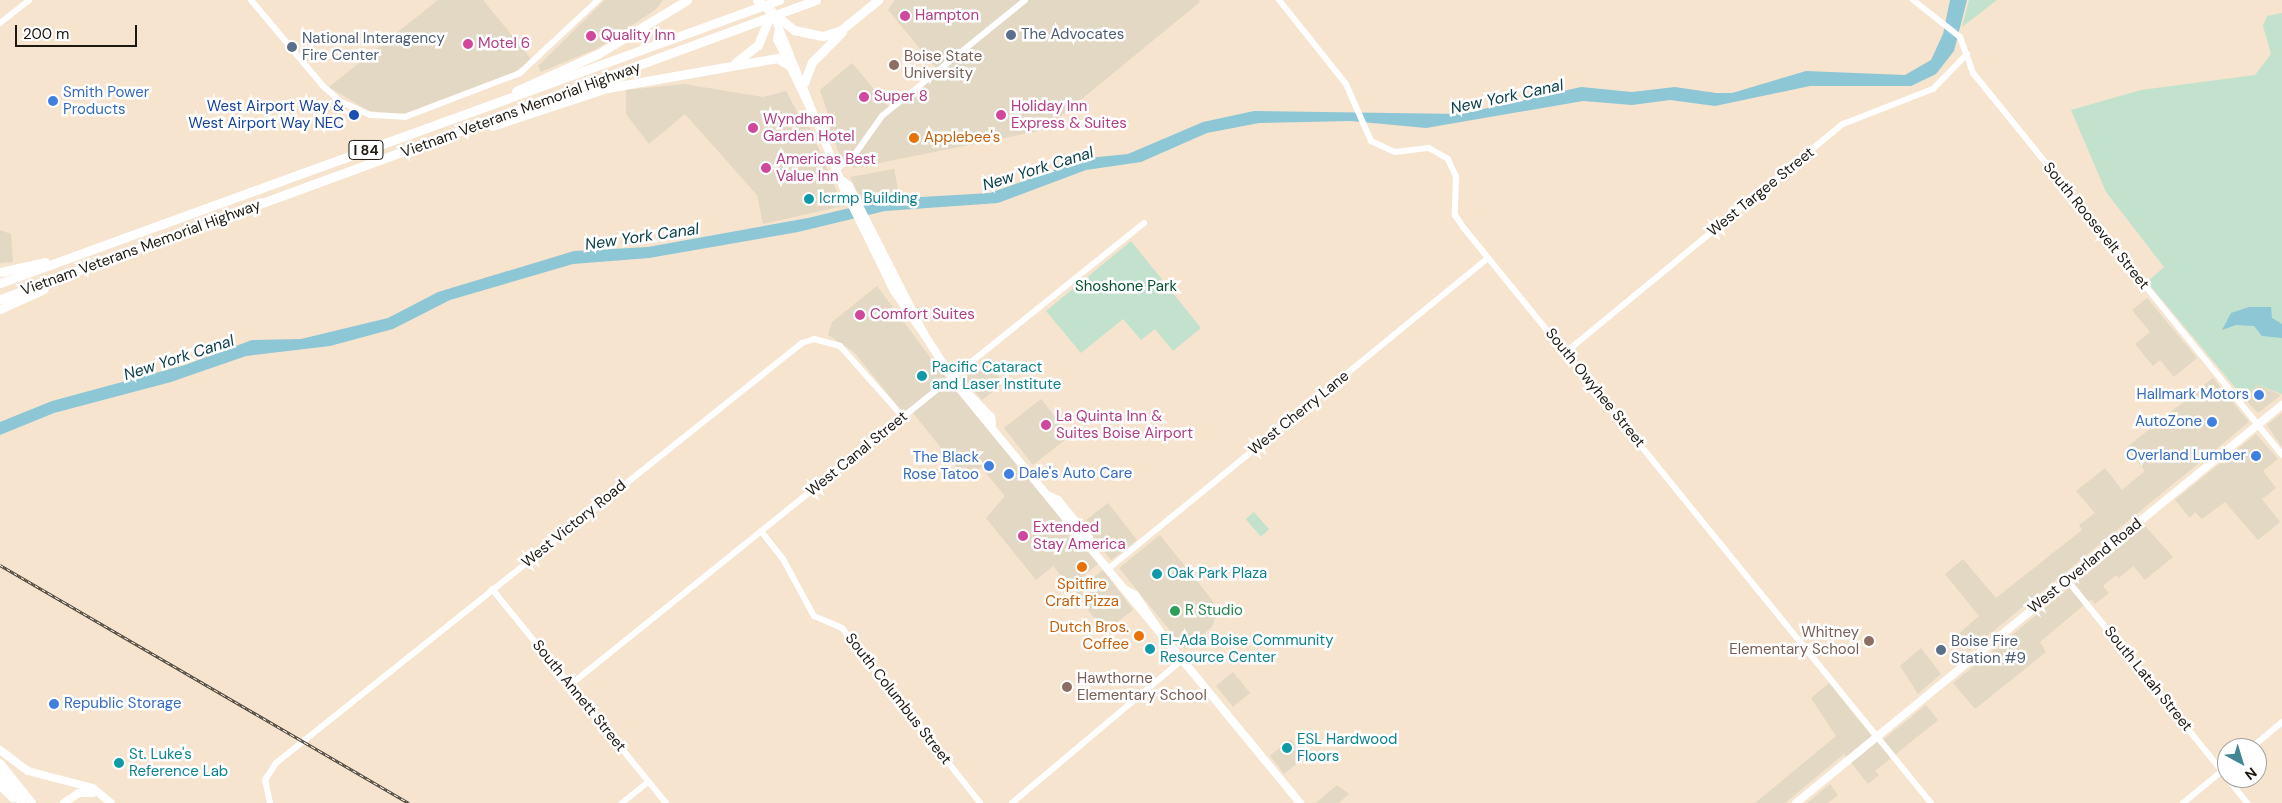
<!DOCTYPE html>
<style>
body{margin:0}
#map{position:relative;width:2282px;height:803px;overflow:hidden;background:#f6e4cf;font-family:"DM Sans",sans-serif}
div>[style]{position:absolute}
[style*='--x']{left:calc(var(--x)*1px);top:calc(var(--y)*1px);width:calc(var(--w)*1px);rotate:calc(var(--a)*1deg)}
.commercial>*{inset:0;background:#e2d8c3;transform-origin:0 0}
.green>*{inset:0;background:#c2e2cd;transform-origin:0 0}
.water>*{inset:0;background:#8dc6d5}
.minor>*{height:6px;margin:-3px;padding:0 3px;transform-origin:3px;border-radius:3px;background:#fff}
.major>*{height:8px;margin:-4px;padding:0 4px;transform-origin:4px;border-radius:4px;background:#fff}
.highway>*{height:9px;margin:-4.5px;padding:0 4.5px;transform-origin:4.5px;border-radius:4.5px;background:#fff}
.rail>*{height:3px;margin-top:-1.5px;transform-origin:0;background:repeating-linear-gradient(90deg,#fff 0 4px,#484035 0 8px);box-sizing:border-box;border-block:1px solid #484035}
.dots>*{width:14px;height:14px;translate:-50% -50%;box-sizing:border-box;border:2px solid #fff;border-radius:50%}
span{translate:-50% -50%;white-space:nowrap;text-align:center;line-height:1.15;-webkit-text-stroke:5px #fff;paint-order:stroke}
.shield-label span{padding:1px 4px;background:#fff;border:1px solid;border-radius:4px;-webkit-text-stroke-width:0}
.shield-label{font-size:14px;color:#1e1810;font-weight:700}
.hotel-label{font-size:15px;color:#b23c85}
.left{translate:0 -50%;text-align:left}
.service-label{font-size:15px;color:#4e5e75}
.education-label{font-size:15px;color:#785e54}
.right{translate:-100% -50%;text-align:right}
.shop-label{font-size:15px;color:#366cbe}
.transit-label{font-size:15px;color:#164399}
.street-label{font-size:15px;color:#1e1810}
.food-label{font-size:15px;color:#c56008}
.culture-label{font-size:15px;color:#0d838f}
.park-label{font-size:15px;color:#03532f}
.leisure-label{font-size:15px;color:#27864d}
.water-label{font-size:16px;color:#0b404b;font-style:italic}
.north{position:absolute;left:2217px;top:738px;width:50px;height:50px;box-sizing:border-box;background:#fff;border:1px solid #a5a39f;border-radius:50%;rotate:141deg;font-size:14px;font-weight:700;line-height:20px;text-align:center;color:#1e1810}
.north::after{content:'';display:block;margin:auto;width:18px;height:22px;background:#428595;clip-path:polygon(50% 0,100% 100%,50% 72%,0 100%)}
.scale{position:absolute;left:15px;top:25px;width:122px;height:22px;box-sizing:border-box;border:2px solid #1e1810;border-top:0;padding-left:6px;font-size:15px;line-height:18px;white-space:nowrap;color:#1e1810;-webkit-text-stroke:4px #fff;paint-order:stroke}
</style>
<div id="map">
<div class="commercial">
<i style="clip-path:polygon(438px 0,483px 0,532px 60px,513px 73px,403px 114px,369px 111px,329px 87px)"></i>
<i style="clip-path:polygon(605px 0,663px 0,655px 10px,598px 48px,541px 72px,538px 66px)"></i>
<i style="clip-path:polygon(895px 0,1199px 0,1200px 2px,1044px 130px,854px 168px,840px 155px,825px 119px,829px 117px,820px 90px,852px 63px,889px 107px,936px 68px,888px 10px)"></i>
<i style="clip-path:polygon(684px 84px,763px 97px,786px 91px,804px 125px,808px 123px,843px 206px,763px 224px,757px 195px,685px 114px,649px 144px,626px 114px,626px 90px)"></i>
<i style="clip-path:polygon(894px 169px,899px 195px,862px 201px,850px 177px)"></i>
<i style="clip-path:polygon(0 230px,11px 234px,13px 262px,0 263px)"></i>
<i style="clip-path:polygon(877px 286px,942px 373px,1098px 564px,1070px 587px,1053px 566px,1036px 580px,986px 518px,1005px 496px,981px 467px,966px 479px,909px 408px,903px 413px,854px 352px,828px 335px,832px 322px)"></i>
<i style="clip-path:polygon(2147px 298px,2197px 358px,2174px 377px,2160px 360px,2153px 366px,2135px 344px,2150px 332px,2132px 310px)"></i>
<i style="clip-path:polygon(985px 360px,1004px 383px,982px 400px,966px 381px,966px 374px)"></i>
<i style="clip-path:polygon(2213px 378px,2249px 422px,1969px 651px,1956px 636px,1979px 616px,1945px 574px,1963px 559px,1996px 598px,2082px 530px,2079px 525px,2095px 513px,2076px 491px,2105px 468px,2122px 490px,2145px 471px,2126px 448px)"></i>
<i style="clip-path:polygon(2258px 385px,2281px 395px,2258px 413px,2243px 397px)"></i>
<i style="left:1041px;top:399px;width:47px;height:47px;rotate:52deg"></i>
<i style="clip-path:polygon(2282px 413px,2282px 447px,2267px 425px)"></i>
<i style="clip-path:polygon(2256px 434px,2278px 459px,2263px 471px,2276px 488px,2262px 499px,2280px 522px,2258px 540px,2225px 502px,2202px 519px,2195px 512px,2190px 518px,2175px 500px)"></i>
<i style="left:1108px;top:503px;width:47px;height:33px;rotate:52deg"></i>
<i style="clip-path:polygon(2145px 526px,2173px 557px,2145px 580px,2133px 566px,2119px 578px,2116px 575px,2103px 586px,2109px 593px,2095px 604px,2091px 599px,2040px 642px,2046px 652px,1975px 709px,1953px 683px)"></i>
<i style="clip-path:polygon(1160px 535px,1213px 601px,1216px 615px,1212px 627px,1185px 649px,1119px 568px)"></i>
<i style="left:1103px;top:570px;width:50px;height:36px;rotate:53deg"></i>
<i style="clip-path:polygon(1921px 648px,1941px 674px,1918px 694px,1900px 666px)"></i>
<i style="left:1233px;top:672px;width:27px;height:22px;rotate:51deg"></i>
<i style="clip-path:polygon(1829px 683px,1878px 744px,1926px 705px,1938px 720px,1875px 771px,1879px 775px,1868px 784px,1844px 754px,1785px 803px,1755px 803px,1836px 736px,1811px 698px)"></i>
<i style="left:1291px;top:739px;width:23px;height:27px;rotate:52deg"></i>
<i style="clip-path:polygon(1830px 784px,1838px 795px,1828px 803px,1807px 803px)"></i>
<i style="clip-path:polygon(1337px 785px,1349px 794px,1339px 803px,1316px 803px)"></i>
</div>
<div class="green">
<i style="clip-path:polygon(1969px 0,1997px 0,1962px 27px)"></i>
<i style="clip-path:polygon(2282px 13px,2282px 394px,2258px 385px,2243px 397px,2147px 282px,2164px 267px,2106px 192px,2071px 110px,2141px 90px,2255px 75px,2271px 54px,2263px 26px,2267px 16px)"></i>
<i style="clip-path:polygon(1131px 241px,1201px 328px,1173px 351px,1155px 329px,1141px 340px,1123px 319px,1081px 353px,1046px 311px)"></i>
<i style="left:1254px;top:512px;width:23px;height:11px;rotate:49deg"></i>
</div>
<div class="water">
<i style="clip-path:polygon(1950px 0,1967px 0,1954px 51px,1936px 74px,1911px 86px,1810px 86px,1715px 106px,1670px 100px,1632px 105px,1583px 101px,1426px 128px,1351px 121px,1259px 123px,1207px 133px,1141px 162px,1086px 170px,998px 203px,885px 211px,798px 232px,649px 258px,573px 264px,450px 300px,393px 329px,330px 346px,246px 356px,171px 382px,54px 413px,0 435px,0 422px,52px 401px,185px 365px,252px 340px,301px 339px,388px 318px,438px 292px,574px 251px,648px 247px,808px 218px,887px 199px,990px 193px,1088px 158px,1128px 154px,1203px 122px,1254px 111px,1461px 114px,1581px 87px,1632px 92px,1675px 87px,1716px 93px,1732px 93px,1806px 71px,1905px 75px,1931px 60px,1943px 34px)"></i>
<i style="clip-path:polygon(2249px 307px,2271px 307px,2272px 318px,2282px 324px,2282px 338px,2262px 336px,2254px 326px,2236px 325px,2222px 330px,2231px 313px)"></i>
</div>
<div class="minor">
<i style="--x:251;--y:0;--w:112;--a:50.1"></i>
<i style="--x:323;--y:86;--w:24;--a:42"></i>
<i style="--x:341;--y:102;--w:32;--a:24"></i>
<i style="--x:370;--y:115;--w:35;--a:3"></i>
<i style="--x:405;--y:117;--w:123;--a:-20.9"></i>
<i style="--x:520;--y:73;--w:107;--a:-43.1"></i>
<i style="--x:1279;--y:0;--w:107;--a:51.4"></i>
<i style="--x:1346;--y:84;--w:62;--a:66.3"></i>
<i style="--x:1371;--y:141;--w:26;--a:25"></i>
<i style="--x:1395;--y:152;--w:34;--a:-7"></i>
<i style="--x:1429;--y:148;--w:22;--a:30"></i>
<i style="--x:1448;--y:159;--w:20;--a:66"></i>
<i style="--x:1456;--y:177;--w:38;--a:92"></i>
<i style="--x:1455;--y:215;--w:14;--a:56"></i>
<i style="--x:1463;--y:227;--w:742;--a:50.91"></i>
<i style="--x:1913;--y:0;--w:60;--a:38.2"></i>
<i style="--x:1960;--y:37;--w:38;--a:70"></i>
<i style="--x:1973;--y:73;--w:491;--a:51"></i>
<i style="--x:0;--y:23;--w:37;--a:-38"></i>
<i style="--x:837;--y:169;--w:23;--a:-40"></i>
<i style="--x:855;--y:154;--w:47;--a:-54.6"></i>
<i style="--x:882;--y:116;--w:184;--a:-39"></i>
<i style="--x:1566;--y:352;--w:359;--a:-39.5"></i>
<i style="--x:1843;--y:124;--w:97;--a:-21.3"></i>
<i style="--x:1933;--y:89;--w:49;--a:-45.8"></i>
<i style="--x:761;--y:531;--w:36;--a:52"></i>
<i style="--x:783;--y:559;--w:65;--a:61.5"></i>
<i style="--x:814;--y:616;--w:30;--a:23"></i>
<i style="--x:842;--y:628;--w:223;--a:51.7"></i>
<i style="--x:1108;--y:569;--w:491;--a:-39.3"></i>
<i style="--x:2068;--y:581;--w:252;--a:51"></i>
<i style="--x:492;--y:589;--w:276;--a:50.9"></i>
<i style="--x:570;--y:685;--w:737;--a:-38.83"></i>
<i style="--x:2251;--y:748;--w:40;--a:-40"></i>
<i style="--x:2227;--y:778;--w:32;--a:51"></i>
<i style="--x:270;--y:803;--w:24;--a:-102"></i>
<i style="--x:265;--y:780;--w:20;--a:-57"></i>
<i style="--x:276;--y:763;--w:673;--a:-38.61"></i>
<i style="--x:802;--y:343;--w:13;--a:-18"></i>
<i style="--x:814;--y:339;--w:27;--a:15"></i>
<i style="--x:840;--y:346;--w:95;--a:48.4"></i>
<i style="--x:622;--y:803;--w:33;--a:-39"></i>
<i style="--x:1012;--y:803;--w:224;--a:-40.1"></i>
<i style="--x:2183;--y:803;--w:57;--a:-39.3"></i>
</div>
<div class="major">
<i style="--x:772;--y:11;--w:192;--a:68"></i>
<i style="--x:844;--y:189;--w:114;--a:63.9"></i>
<i style="--x:894;--y:291;--w:52;--a:55.1"></i>
<i style="--x:779;--y:30;--w:9;--a:103"></i>
<i style="--x:777;--y:39;--w:79;--a:64.4"></i>
<i style="--x:843;--y:181;--w:8;--a:40"></i>
<i style="--x:849;--y:186;--w:166;--a:63.1"></i>
<i style="--x:924;--y:334;--w:63;--a:57.3"></i>
<i style="--x:958;--y:387;--w:539;--a:50.58"></i>
<i style="--x:958;--y:383;--w:47;--a:45.9"></i>
<i style="--x:991;--y:417;--w:7;--a:82"></i>
<i style="--x:1050;--y:496;--w:9;--a:27"></i>
<i style="--x:1058;--y:500;--w:49;--a:50.8"></i>
<i style="--x:1089;--y:538;--w:7;--a:90"></i>
<i style="--x:1126;--y:590;--w:10;--a:29"></i>
<i style="--x:1135;--y:595;--w:50;--a:55.7"></i>
<i style="--x:0;--y:750;--w:35;--a:37"></i>
<i style="--x:28;--y:771;--w:67;--a:14.7"></i>
<i style="--x:93;--y:788;--w:23;--a:40"></i>
<i style="--x:0;--y:763;--w:51;--a:51.3"></i>
<i style="--x:0;--y:775;--w:36;--a:52"></i>
<i style="--x:0;--y:786;--w:18;--a:43"></i>
<i style="--x:64;--y:803;--w:18;--a:-34"></i>
<i style="--x:79;--y:793;--w:14;--a:0"></i>
<i style="--x:1796;--y:803;--w:628;--a:-39.32"></i>
</div>
<div class="highway">
<i style="--x:757;--y:0;--w:48;--a:39"></i>
<i style="--x:794;--y:30;--w:30;--a:12"></i>
<i style="--x:823;--y:36;--w:19;--a:-18"></i>
<i style="--x:841;--y:30;--w:48;--a:-39"></i>
<i style="--x:736;--y:62;--w:28;--a:-38"></i>
<i style="--x:758;--y:45;--w:31;--a:-68"></i>
<i style="--x:804;--y:83;--w:22;--a:-69"></i>
<i style="--x:812;--y:62;--w:42;--a:-45"></i>
<i style="--x:516;--y:91;--w:90;--a:-24.3"></i>
<i style="--x:598;--y:54;--w:104;--a:-31.2"></i>
<i style="--x:492;--y:126;--w:121;--a:-18.3"></i>
<i style="--x:607;--y:88;--w:173;--a:-10"></i>
<i style="--x:777;--y:58;--w:13;--a:32"></i>
<i style="--x:0;--y:272;--w:46;--a:-12.5"></i>
<i style="--x:0;--y:283;--w:829;--a:-19.97"></i>
<i style="--x:0;--y:299;--w:869;--a:-20.12"></i>
<i style="--x:0;--y:309;--w:48;--a:-24.4"></i>
</div>
<div class="rail">
<i style="--x:0;--y:565;--w:473;--a:30.2"></i>
</div>
<div class="dots">
<i style="left:905px;top:16px;background:#d1479c"></i>
<i style="left:1011px;top:35px;background:#5c6f8a"></i>
<i style="left:591px;top:36px;background:#d1479c"></i>
<i style="left:468px;top:44px;background:#d1479c"></i>
<i style="left:292px;top:47px;background:#5c6f8a"></i>
<i style="left:894px;top:65px;background:#8d6e63"></i>
<i style="left:864px;top:97px;background:#d1479c"></i>
<i style="left:53px;top:101px;background:#3f7fe0"></i>
<i style="left:354px;top:115px;background:#1a4fb4"></i>
<i style="left:1001px;top:115px;background:#d1479c"></i>
<i style="left:753px;top:128px;background:#d1479c"></i>
<i style="left:914px;top:138px;background:#e8710a"></i>
<i style="left:766px;top:168px;background:#d1479c"></i>
<i style="left:809px;top:199px;background:#0f9aa8"></i>
<i style="left:860px;top:315px;background:#d1479c"></i>
<i style="left:922px;top:376px;background:#0f9aa8"></i>
<i style="left:2259px;top:395px;background:#3f7fe0"></i>
<i style="left:2212px;top:422px;background:#3f7fe0"></i>
<i style="left:1046px;top:425px;background:#d1479c"></i>
<i style="left:2256px;top:456px;background:#3f7fe0"></i>
<i style="left:989px;top:466px;background:#3f7fe0"></i>
<i style="left:1009px;top:474px;background:#3f7fe0"></i>
<i style="left:1023px;top:536px;background:#d1479c"></i>
<i style="left:1082px;top:567px;background:#e8710a"></i>
<i style="left:1157px;top:574px;background:#0f9aa8"></i>
<i style="left:1175px;top:611px;background:#2e9e5b"></i>
<i style="left:1139px;top:636px;background:#e8710a"></i>
<i style="left:1869px;top:641px;background:#8d6e63"></i>
<i style="left:1150px;top:649px;background:#0f9aa8"></i>
<i style="left:1941px;top:650px;background:#5c6f8a"></i>
<i style="left:1067px;top:687px;background:#8d6e63"></i>
<i style="left:54px;top:704px;background:#3f7fe0"></i>
<i style="left:1287px;top:748px;background:#0f9aa8"></i>
<i style="left:119px;top:763px;background:#0f9aa8"></i>
</div>
<div class="shield-label">
<span style="left:366px;top:150px">I 84</span>
</div>
<div class="hotel-label">
<span class="left" style="left:915px;top:16px">Hampton</span>
<span class="left" style="left:601px;top:36px">Quality Inn</span>
<span class="left" style="left:478px;top:44px">Motel 6</span>
<span class="left" style="left:874px;top:97px">Super 8</span>
<span class="left" style="left:1011px;top:115px">Holiday Inn<br>Express &amp; Suites</span>
<span class="left" style="left:763px;top:128px">Wyndham<br>Garden Hotel</span>
<span class="left" style="left:776px;top:168px">Americas Best<br>Value Inn</span>
<span class="left" style="left:870px;top:315px">Comfort Suites</span>
<span class="left" style="left:1056px;top:425px">La Quinta Inn &amp;<br>Suites Boise Airport</span>
<span class="left" style="left:1033px;top:536px">Extended<br>Stay America</span>
</div>
<div class="service-label">
<span class="left" style="left:1021px;top:35px">The Advocates</span>
<span class="left" style="left:302px;top:47px">National Interagency<br>Fire Center</span>
<span class="left" style="left:1951px;top:650px">Boise Fire<br>Station #9</span>
</div>
<div class="education-label">
<span class="left" style="left:904px;top:65px">Boise State<br>University</span>
<span class="right" style="left:1859px;top:641px">Whitney<br>Elementary School</span>
<span class="left" style="left:1077px;top:687px">Hawthorne<br>Elementary School</span>
</div>
<div class="shop-label">
<span class="left" style="left:63px;top:101px">Smith Power<br>Products</span>
<span class="right" style="left:2249px;top:395px">Hallmark Motors</span>
<span class="right" style="left:2202px;top:422px">AutoZone</span>
<span class="right" style="left:2246px;top:456px">Overland Lumber</span>
<span class="right" style="left:979px;top:466px">The Black<br>Rose Tatoo</span>
<span class="left" style="left:1019px;top:474px">Dale's Auto Care</span>
<span class="left" style="left:64px;top:704px">Republic Storage</span>
</div>
<div class="transit-label">
<span class="right" style="left:344px;top:115px">West Airport Way &amp;<br>West Airport Way NEC</span>
</div>
<div class="street-label">
<span style="left:521px;top:110px;rotate:-20deg">Vietnam Veterans Memorial Highway</span>
<span style="left:1761px;top:192px;rotate:-39deg">West Targee Street</span>
<span style="left:2096px;top:226px;rotate:51deg">South Roosevelt Street</span>
<span style="left:141px;top:248px;rotate:-20deg">Vietnam Veterans Memorial Highway</span>
<span style="left:1595px;top:388px;rotate:51deg">South Owyhee Street</span>
<span style="left:1299px;top:413px;rotate:-39deg">West Cherry Lane</span>
<span style="left:857px;top:454px;rotate:-39deg">West Canal Street</span>
<span style="left:574px;top:524px;rotate:-39deg">West Victory Road</span>
<span style="left:2085px;top:566px;rotate:-39deg">West Overland Road</span>
<span style="left:2148px;top:679px;rotate:51deg">South Latah Street</span>
<span style="left:579px;top:696px;rotate:51deg">South Annett Street</span>
<span style="left:898px;top:699px;rotate:52deg">South Columbus Street</span>
</div>
<div class="food-label">
<span class="left" style="left:924px;top:138px">Applebee's</span>
<span style="left:1082px;top:593px">Spitfire<br>Craft Pizza</span>
<span class="right" style="left:1129px;top:636px">Dutch Bros.<br>Coffee</span>
</div>
<div class="culture-label">
<span class="left" style="left:819px;top:199px">Icrmp Building</span>
<span class="left" style="left:932px;top:376px">Pacific Cataract<br>and Laser Institute</span>
<span class="left" style="left:1167px;top:574px">Oak Park Plaza</span>
<span class="left" style="left:1160px;top:649px">El-Ada Boise Community<br>Resource Center</span>
<span class="left" style="left:1297px;top:748px">ESL Hardwood<br>Floors</span>
<span class="left" style="left:129px;top:763px">St. Luke's<br>Reference Lab</span>
</div>
<div class="park-label">
<span style="left:1126px;top:287px">Shoshone Park</span>
</div>
<div class="leisure-label">
<span class="left" style="left:1185px;top:611px">R Studio</span>
</div>
<div class="water-label">
<span style="left:1507px;top:97px;rotate:-12deg">New York Canal</span>
<span style="left:1038px;top:169px;rotate:-17deg">New York Canal</span>
<span style="left:642px;top:237px;rotate:-8deg">New York Canal</span>
<span style="left:179px;top:358px;rotate:-18deg">New York Canal</span>
</div>
<div class="north">N</div>
<div class="scale">200 m</div>
</div>
